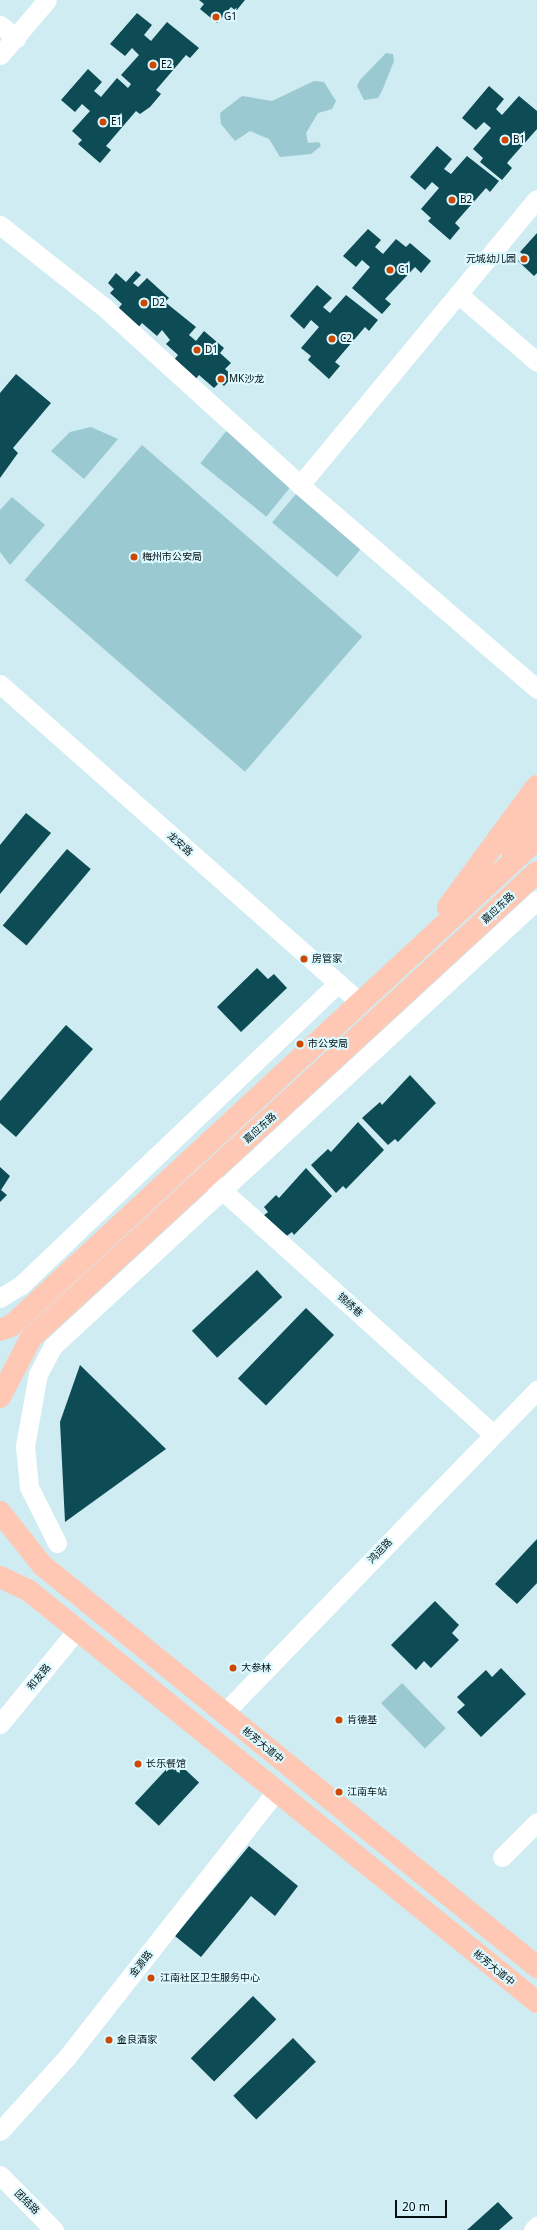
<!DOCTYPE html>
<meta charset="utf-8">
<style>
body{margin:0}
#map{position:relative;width:537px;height:2230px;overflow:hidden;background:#ceecf2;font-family:"Noto Sans","Noto Sans SC",sans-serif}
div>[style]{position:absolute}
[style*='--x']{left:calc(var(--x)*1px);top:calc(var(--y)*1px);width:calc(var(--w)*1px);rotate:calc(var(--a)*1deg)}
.green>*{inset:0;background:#9ac9d2;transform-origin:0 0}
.building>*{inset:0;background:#0d4b55;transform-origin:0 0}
.minor>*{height:19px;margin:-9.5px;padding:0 9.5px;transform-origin:9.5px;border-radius:9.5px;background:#fff}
.major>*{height:22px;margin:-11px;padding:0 11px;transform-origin:11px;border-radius:11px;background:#fec8b4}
.dots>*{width:11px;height:11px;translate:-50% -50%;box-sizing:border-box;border:2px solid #dbf9ff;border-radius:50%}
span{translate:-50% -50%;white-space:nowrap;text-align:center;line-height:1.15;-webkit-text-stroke:4px #dbf9ff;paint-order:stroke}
.poi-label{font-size:10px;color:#050f11}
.left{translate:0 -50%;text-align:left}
.right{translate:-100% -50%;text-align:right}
.street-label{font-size:10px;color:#050f11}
.scale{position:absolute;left:395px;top:2200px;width:52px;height:18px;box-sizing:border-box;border:2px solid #050f11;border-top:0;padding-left:5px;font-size:12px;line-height:14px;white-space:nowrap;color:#050f11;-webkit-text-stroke:3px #dbf9ff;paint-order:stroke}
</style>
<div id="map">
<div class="green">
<i style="clip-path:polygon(386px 53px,393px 54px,394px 61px,382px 91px,378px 98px,364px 100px,357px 86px,360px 80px)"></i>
<i style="clip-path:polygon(314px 81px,324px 82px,336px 101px,332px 109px,318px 113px,306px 133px,308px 143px,319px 142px,321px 146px,311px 154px,280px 157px,269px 139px,250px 131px,235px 141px,221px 124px,220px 113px,242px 96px,272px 101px)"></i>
<i style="clip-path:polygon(91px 427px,118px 439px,84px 479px,51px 451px,70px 432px)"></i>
<i style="left:228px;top:429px;width:85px;height:44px;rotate:39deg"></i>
<i style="left:142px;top:445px;width:292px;height:179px;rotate:41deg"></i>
<i style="left:301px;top:488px;width:85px;height:45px;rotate:40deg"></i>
<i style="clip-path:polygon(12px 497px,45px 525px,10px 565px,0 552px,0 510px)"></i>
<i style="left:402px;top:1683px;width:63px;height:29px;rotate:46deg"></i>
</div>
<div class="building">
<i style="clip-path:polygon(199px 0,245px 0,236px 11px,231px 7px,217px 23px,200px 9px,204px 4px)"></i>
<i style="clip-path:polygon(137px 13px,152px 25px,144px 35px,151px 41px,167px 22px,199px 48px,190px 58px,186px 55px,156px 90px,161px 94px,150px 107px,140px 114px,136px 111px,106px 146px,111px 150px,100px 163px,78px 144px,82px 140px,72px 131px,90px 111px,82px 104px,75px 112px,61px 100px,88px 69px,102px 82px,94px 91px,101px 97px,117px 78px,128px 88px,131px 84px,121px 75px,139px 55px,132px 48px,125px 56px,110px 44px)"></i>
<i style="clip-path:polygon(489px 86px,504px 99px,496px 109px,502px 115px,519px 96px,537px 111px,537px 129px,507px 163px,512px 168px,502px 180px,480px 162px,483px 158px,473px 149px,491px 128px,484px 122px,476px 130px,462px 118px)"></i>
<i style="clip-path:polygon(437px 146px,452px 159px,444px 169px,451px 174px,467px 156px,499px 181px,490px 192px,486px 188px,455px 223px,460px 228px,450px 240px,428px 221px,431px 218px,421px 209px,439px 188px,432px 182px,425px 190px,410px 177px)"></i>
<i style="clip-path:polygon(368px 229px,381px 240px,375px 247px,383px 254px,396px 239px,406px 247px,410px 243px,431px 261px,421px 273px,415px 267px,385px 299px,391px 304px,382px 314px,352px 288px,370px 267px,362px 260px,356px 267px,343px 256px)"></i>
<i style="clip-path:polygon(537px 233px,537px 273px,534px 276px,518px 261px,524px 255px,520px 252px)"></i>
<i style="clip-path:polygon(136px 271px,141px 275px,133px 283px,138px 287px,147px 278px,169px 298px,165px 302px,196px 327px,189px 335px,196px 341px,204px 331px,224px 348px,220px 353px,231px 363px,225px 369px,233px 376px,224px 386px,220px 382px,214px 388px,199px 375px,194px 381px,173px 361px,178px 355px,166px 344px,170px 340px,162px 330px,157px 336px,142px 323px,137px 329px,117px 310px,122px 304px,110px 293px,114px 289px,108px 283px,116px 273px,126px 282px)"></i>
<i style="clip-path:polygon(317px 285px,332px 298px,323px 307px,330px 313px,346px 295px,378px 320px,369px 331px,365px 327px,335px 362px,340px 366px,329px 379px,308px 360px,311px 356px,301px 348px,319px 327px,311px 320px,304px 329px,290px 316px)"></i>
<i style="clip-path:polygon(16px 374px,51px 403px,13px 448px,18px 453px,0 478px,0 393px)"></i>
<i style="clip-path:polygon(26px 813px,51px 833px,0 894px,0 845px)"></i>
<i style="left:67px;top:849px;width:31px;height:100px;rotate:40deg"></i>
<i style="clip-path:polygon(257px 968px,268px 979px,274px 974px,287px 988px,241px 1032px,217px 1007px)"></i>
<i style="clip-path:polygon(66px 1025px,93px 1049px,16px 1137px,0 1123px,0 1101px)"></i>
<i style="clip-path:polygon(410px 1075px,436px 1103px,398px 1142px,395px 1139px,388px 1145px,362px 1118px,380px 1102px,382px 1105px)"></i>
<i style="clip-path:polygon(358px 1122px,384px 1150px,346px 1189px,343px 1186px,336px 1193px,311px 1165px,328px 1149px,331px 1152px)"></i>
<i style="clip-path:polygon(0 1167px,10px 1176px,1px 1190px,7px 1195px,0 1202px)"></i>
<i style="clip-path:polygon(306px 1168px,332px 1196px,294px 1235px,292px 1232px,284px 1238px,263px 1216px,268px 1212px,264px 1207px,276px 1195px,279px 1198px)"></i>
<i style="left:257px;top:1270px;width:37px;height:89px;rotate:47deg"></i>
<i style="left:306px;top:1308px;width:39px;height:98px;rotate:44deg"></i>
<i style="clip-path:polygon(80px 1365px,166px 1449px,65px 1522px,60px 1422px)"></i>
<i style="clip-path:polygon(537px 1539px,537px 1583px,517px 1604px,495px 1584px)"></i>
<i style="clip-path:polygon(435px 1601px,459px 1625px,452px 1633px,459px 1640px,431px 1668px,424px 1661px,416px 1670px,391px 1645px)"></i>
<i style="clip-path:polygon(501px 1668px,526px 1694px,481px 1737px,457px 1712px,465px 1705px,457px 1697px,486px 1670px,492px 1677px)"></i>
<i style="left:175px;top:1760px;width:33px;height:59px;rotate:43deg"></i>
<i style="clip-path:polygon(249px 1846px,298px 1886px,275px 1916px,251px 1896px,201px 1957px,175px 1936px)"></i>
<i style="left:253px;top:1996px;width:33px;height:88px;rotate:45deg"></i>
<i style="left:293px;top:2038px;width:33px;height:83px;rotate:46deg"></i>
<i style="clip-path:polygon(498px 2202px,513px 2218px,499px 2230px,467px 2230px)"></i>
</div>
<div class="minor">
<i style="--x:0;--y:25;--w:21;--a:39"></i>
<i style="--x:0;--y:55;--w:72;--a:-49.5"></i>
<i style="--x:0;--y:225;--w:134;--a:38.3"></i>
<i style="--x:105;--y:308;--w:263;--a:42.2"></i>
<i style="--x:300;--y:485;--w:313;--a:40.7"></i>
<i style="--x:458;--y:294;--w:104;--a:40.7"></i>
<i style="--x:300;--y:485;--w:371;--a:-50.4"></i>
<i style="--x:0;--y:684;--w:481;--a:41.5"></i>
<i style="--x:212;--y:1181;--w:378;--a:42"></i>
<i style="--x:0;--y:1298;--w:25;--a:-32"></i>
<i style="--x:21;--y:1285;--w:438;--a:-43.6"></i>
<i style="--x:57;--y:1543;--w:63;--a:-116.6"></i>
<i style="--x:29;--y:1487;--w:41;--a:-95.6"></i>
<i style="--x:25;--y:1446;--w:73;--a:-79.8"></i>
<i style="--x:38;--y:1374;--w:32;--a:-62"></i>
<i style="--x:53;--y:1346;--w:658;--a:-42.66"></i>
<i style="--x:224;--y:1713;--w:450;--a:-45.9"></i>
<i style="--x:0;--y:1724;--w:122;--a:-50.7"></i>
<i style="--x:502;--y:1857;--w:49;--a:-45"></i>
<i style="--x:0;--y:2131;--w:100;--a:-47.8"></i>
<i style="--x:67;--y:2057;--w:338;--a:-51.8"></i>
<i style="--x:0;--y:2175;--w:77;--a:45.5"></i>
<i style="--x:533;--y:2230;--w:6;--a:-45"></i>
</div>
<div class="major">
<i style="--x:512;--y:851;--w:45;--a:-56"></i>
<i style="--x:448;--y:907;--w:150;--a:-53.7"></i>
<i style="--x:0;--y:1330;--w:12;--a:-20"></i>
<i style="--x:11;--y:1326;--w:717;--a:-42.8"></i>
<i style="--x:0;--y:1397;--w:67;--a:-62.3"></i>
<i style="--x:31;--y:1338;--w:688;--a:-42.64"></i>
<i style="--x:0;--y:1512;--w:68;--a:51.6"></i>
<i style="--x:42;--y:1565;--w:638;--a:39.08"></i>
<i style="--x:0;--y:1577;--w:31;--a:25"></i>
<i style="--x:28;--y:1590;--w:655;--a:38.99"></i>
</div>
<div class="dots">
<i style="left:216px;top:17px;background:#cd4800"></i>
<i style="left:153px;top:65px;background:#cd4800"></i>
<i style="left:103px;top:122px;background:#cd4800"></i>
<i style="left:505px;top:140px;background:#cd4800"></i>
<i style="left:452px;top:200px;background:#cd4800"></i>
<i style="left:524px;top:259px;background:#cd4800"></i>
<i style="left:390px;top:270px;background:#cd4800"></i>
<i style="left:144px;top:303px;background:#cd4800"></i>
<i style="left:332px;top:339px;background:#cd4800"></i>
<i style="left:197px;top:350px;background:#cd4800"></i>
<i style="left:221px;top:379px;background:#cd4800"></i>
<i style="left:134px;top:557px;background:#cd4800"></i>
<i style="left:304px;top:959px;background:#cd4800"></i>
<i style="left:300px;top:1044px;background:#cd4800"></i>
<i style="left:233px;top:1668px;background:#cd4800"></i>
<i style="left:339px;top:1720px;background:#cd4800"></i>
<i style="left:138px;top:1764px;background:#cd4800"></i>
<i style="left:339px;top:1792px;background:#cd4800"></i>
<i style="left:151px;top:1978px;background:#cd4800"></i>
<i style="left:109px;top:2040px;background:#cd4800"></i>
</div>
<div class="poi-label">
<span class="left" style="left:224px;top:17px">G1</span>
<span class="left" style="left:161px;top:65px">E2</span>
<span class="left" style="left:111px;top:122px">E1</span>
<span class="left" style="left:513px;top:140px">B1</span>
<span class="left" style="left:460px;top:200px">B2</span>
<span class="right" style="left:516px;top:259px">元城幼儿园</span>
<span class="left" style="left:398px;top:270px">C1</span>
<span class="left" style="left:152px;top:303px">D2</span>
<span class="left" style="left:340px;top:339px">C2</span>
<span class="left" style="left:205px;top:350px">D1</span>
<span class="left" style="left:229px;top:379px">MK沙龙</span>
<span class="left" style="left:142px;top:557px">梅州市公安局</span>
<span class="left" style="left:312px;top:959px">房管家</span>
<span class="left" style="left:308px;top:1044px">市公安局</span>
<span class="left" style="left:241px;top:1668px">大参林</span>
<span class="left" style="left:347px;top:1720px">肯德基</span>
<span class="left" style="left:146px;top:1764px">长乐餐馆</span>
<span class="left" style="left:347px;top:1792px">江南车站</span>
<span class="left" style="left:160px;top:1978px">江南社区卫生服务中心</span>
<span class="left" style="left:117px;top:2040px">金良酒家</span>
</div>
<div class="street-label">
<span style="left:180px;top:844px;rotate:42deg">龙安路</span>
<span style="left:498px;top:908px;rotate:-43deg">嘉应东路</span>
<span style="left:260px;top:1128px;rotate:-42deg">嘉应东路</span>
<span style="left:350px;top:1305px;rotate:42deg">锦绣巷</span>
<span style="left:380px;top:1551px;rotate:-46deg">鸿运路</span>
<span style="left:39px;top:1677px;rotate:-51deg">和友路</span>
<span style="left:263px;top:1745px;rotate:39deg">彬芳大道中</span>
<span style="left:141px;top:1964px;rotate:-52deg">金源路</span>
<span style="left:494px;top:1968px;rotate:39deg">彬芳大道中</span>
<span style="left:27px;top:2202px;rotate:45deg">团结路</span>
</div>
<div class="scale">20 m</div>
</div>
